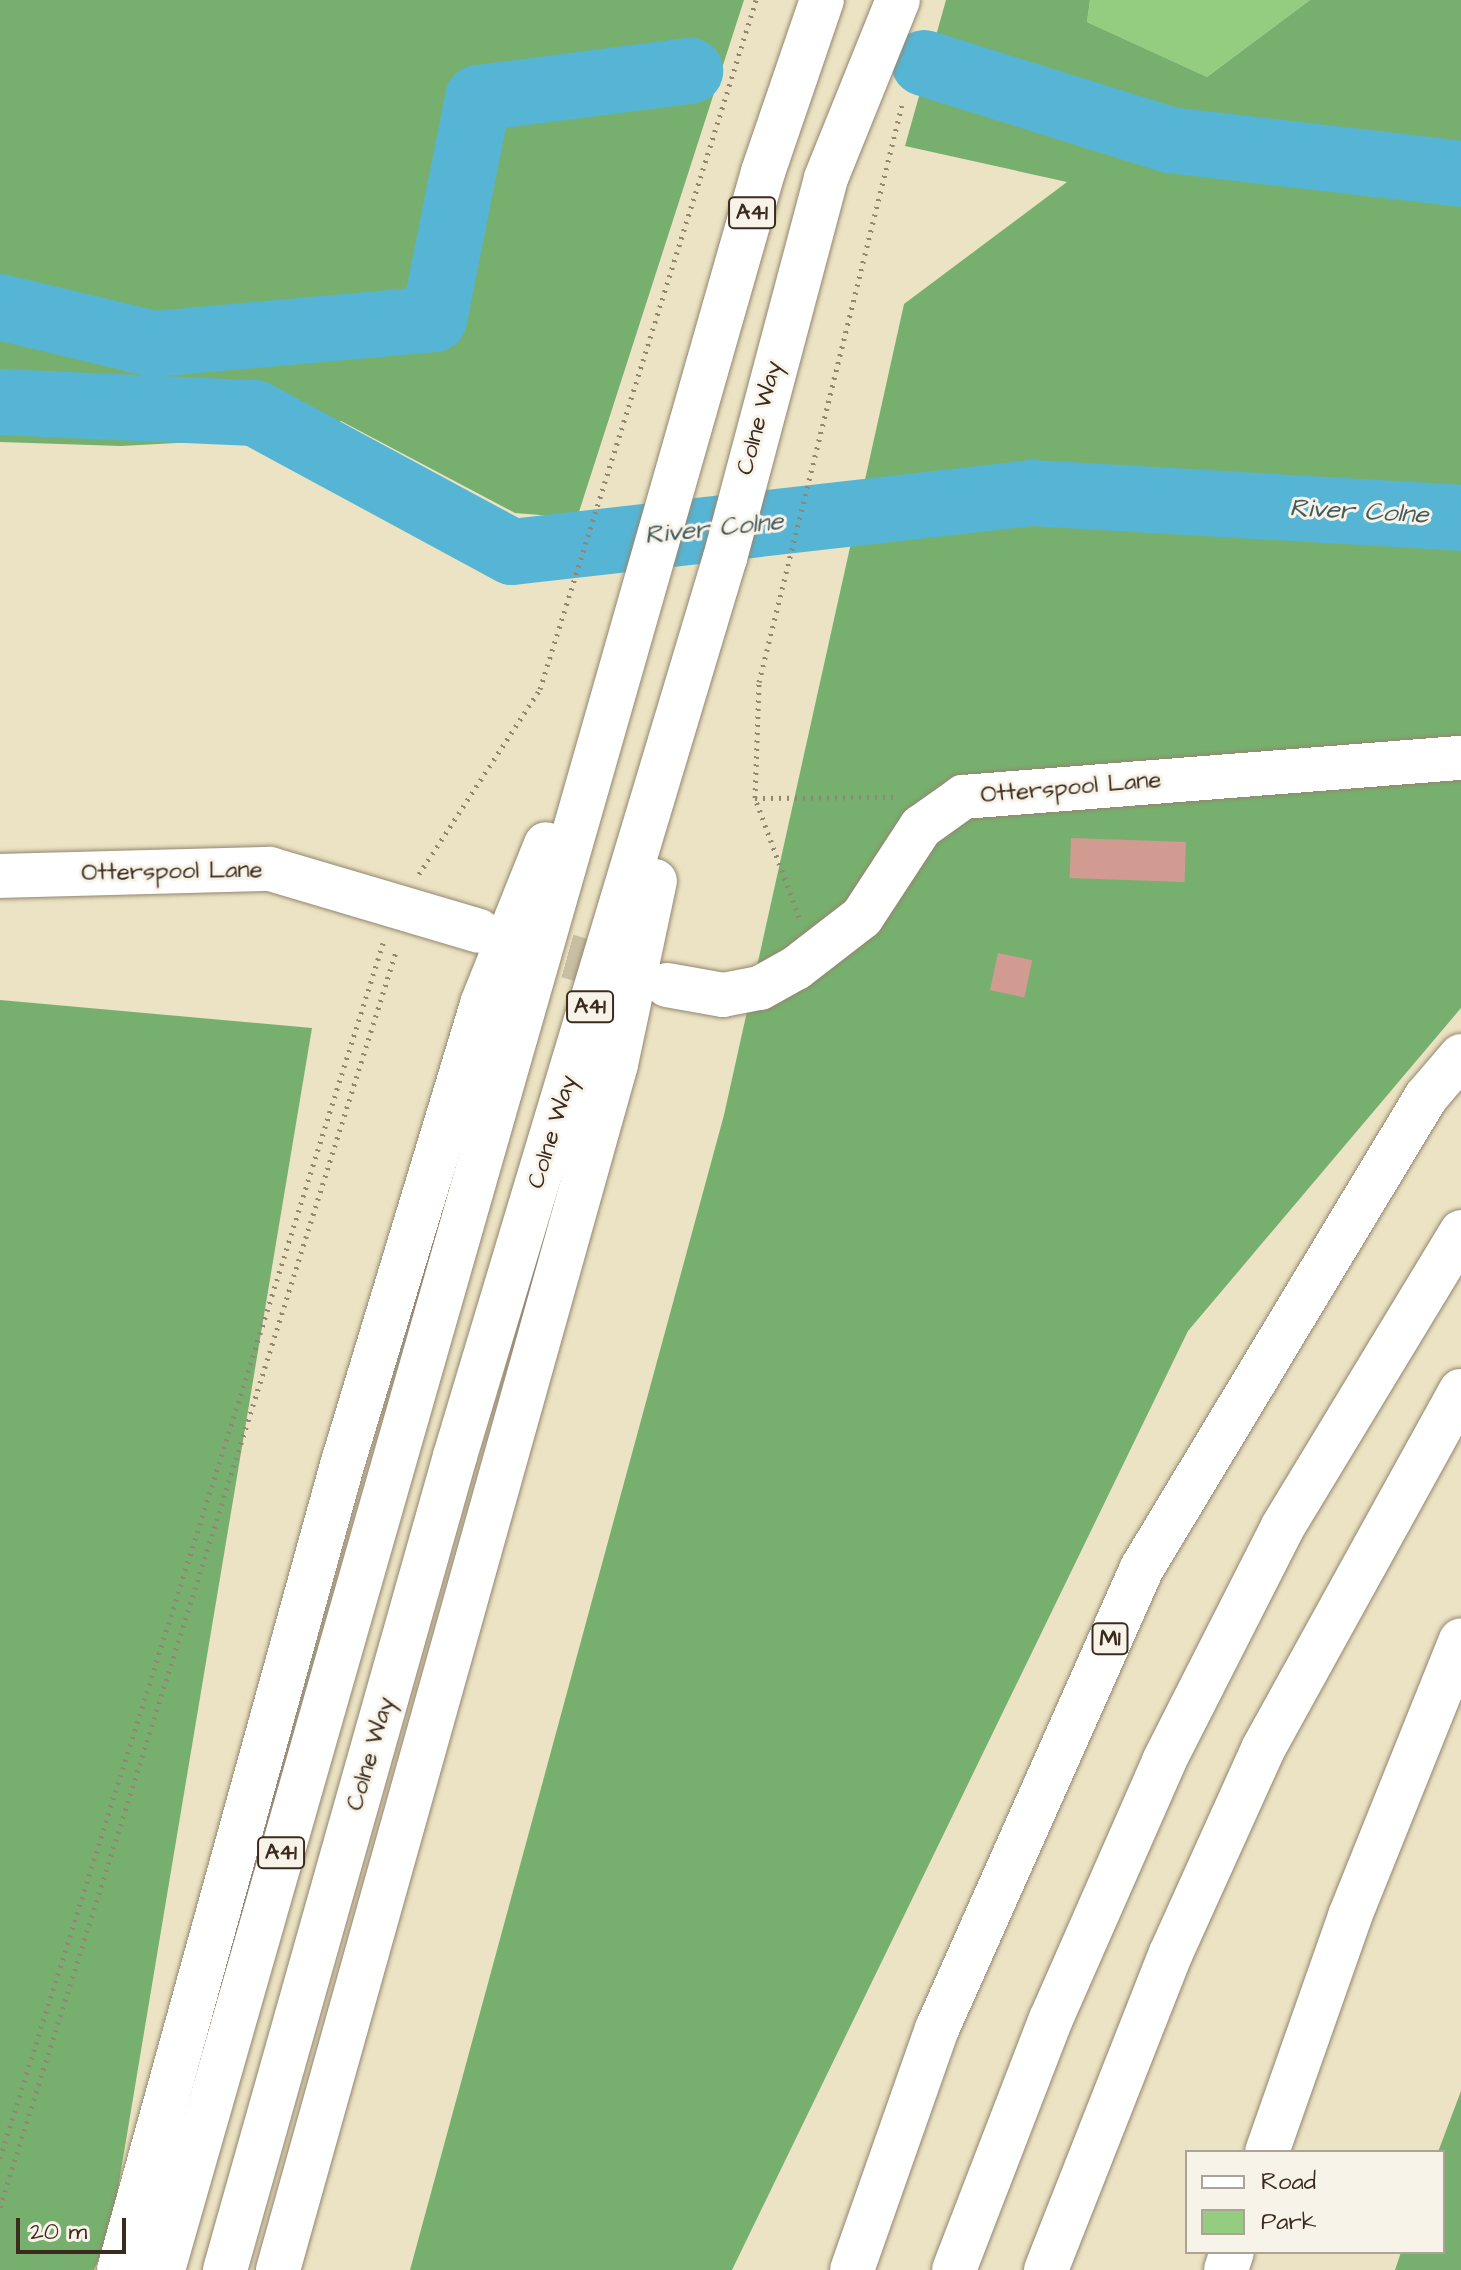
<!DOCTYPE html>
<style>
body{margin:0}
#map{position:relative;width:1461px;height:2270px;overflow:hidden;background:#ebe3c3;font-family:"Architects Daughter",sans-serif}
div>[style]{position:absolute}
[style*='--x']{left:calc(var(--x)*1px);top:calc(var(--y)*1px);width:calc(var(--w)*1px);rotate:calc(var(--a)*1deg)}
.green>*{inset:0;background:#94cd80}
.forest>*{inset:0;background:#77b06e}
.river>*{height:66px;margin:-33px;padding:0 33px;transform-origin:33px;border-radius:33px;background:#56b5d4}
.building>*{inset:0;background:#d29b92;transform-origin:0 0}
.minor-tunnel>*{height:44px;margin-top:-22px;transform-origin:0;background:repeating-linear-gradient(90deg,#c8bea2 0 44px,transparent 0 66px)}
.path>*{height:5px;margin-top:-2.5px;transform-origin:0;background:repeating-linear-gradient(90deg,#938670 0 2px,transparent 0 8px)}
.roads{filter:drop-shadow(0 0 2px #938670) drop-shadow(0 0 2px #938670)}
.minor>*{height:44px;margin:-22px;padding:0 22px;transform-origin:22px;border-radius:22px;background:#fff}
.highway>*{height:44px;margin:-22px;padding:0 22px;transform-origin:22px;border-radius:22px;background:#fff}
span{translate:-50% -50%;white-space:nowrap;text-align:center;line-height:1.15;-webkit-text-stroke:6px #f7f3e8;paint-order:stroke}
.shield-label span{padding:2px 6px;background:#f7f3e8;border:2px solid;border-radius:6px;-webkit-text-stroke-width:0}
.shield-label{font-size:22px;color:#3b2a1e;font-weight:700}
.street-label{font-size:24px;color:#3b2a1e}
.water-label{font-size:26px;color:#445b5e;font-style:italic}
.legend{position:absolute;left:1185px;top:2150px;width:260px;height:104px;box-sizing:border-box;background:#f7f3e8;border:2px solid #aca397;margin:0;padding:10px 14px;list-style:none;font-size:24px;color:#3b2a1e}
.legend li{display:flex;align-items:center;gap:16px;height:40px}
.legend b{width:40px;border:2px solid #aca397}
.scale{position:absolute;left:16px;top:2218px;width:110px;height:36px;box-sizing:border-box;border:4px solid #3b2a1e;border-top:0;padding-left:10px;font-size:24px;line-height:28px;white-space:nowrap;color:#3b2a1e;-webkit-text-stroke:6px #f7f3e8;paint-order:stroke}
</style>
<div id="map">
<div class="green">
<i style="clip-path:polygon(1090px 0,1310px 0,1207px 77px,1087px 22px)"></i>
</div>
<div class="forest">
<i style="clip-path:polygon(0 0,744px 0,577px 518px,515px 513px,341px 421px,309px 436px,121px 446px,0 442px)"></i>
<i style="clip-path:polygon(946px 0,1090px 0,1087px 22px,1207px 77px,1310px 0,1461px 0,1461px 1008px,1188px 1331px,732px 2270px,410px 2270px,724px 1115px,904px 304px,1067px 182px,905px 146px)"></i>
<i style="clip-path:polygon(0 1000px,312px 1028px,111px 2230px,94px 2270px,0 2270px)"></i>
<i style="clip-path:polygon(1461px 2091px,1461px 2270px,1395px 2270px,1401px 2252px,1443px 2252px,1438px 2152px)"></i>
</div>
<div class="river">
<i style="--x:924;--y:63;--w:257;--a:17.4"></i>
<i style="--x:1169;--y:140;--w:294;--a:6.6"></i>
<i style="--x:0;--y:307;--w:158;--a:13.5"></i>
<i style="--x:154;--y:344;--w:281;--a:-5.1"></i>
<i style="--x:434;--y:319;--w:225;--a:-78.7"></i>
<i style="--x:478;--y:98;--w:214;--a:-7.3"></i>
<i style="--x:0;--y:402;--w:255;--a:2.5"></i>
<i style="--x:255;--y:413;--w:292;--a:28.4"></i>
<i style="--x:512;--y:552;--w:523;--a:-6.47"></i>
<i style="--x:1032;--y:493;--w:430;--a:3.3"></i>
</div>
<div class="building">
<i style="left:1071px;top:838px;width:115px;height:40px;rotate:2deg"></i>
<i style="left:998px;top:953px;width:35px;height:38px;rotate:12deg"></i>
</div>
<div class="minor-tunnel">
<i style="--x:504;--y:938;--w:139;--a:15.8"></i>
</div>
<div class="path">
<i style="--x:755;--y:798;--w:139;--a:-0.4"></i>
<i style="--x:419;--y:874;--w:221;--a:-56.8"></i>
<i style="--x:540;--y:689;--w:722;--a:-72.59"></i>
<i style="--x:799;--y:917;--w:127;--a:-110.3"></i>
<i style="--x:755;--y:798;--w:116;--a:-88"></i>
<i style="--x:759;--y:682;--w:594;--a:-76.08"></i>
<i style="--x:0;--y:2158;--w:1274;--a:-72.5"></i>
<i style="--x:0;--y:2207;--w:1319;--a:-72.49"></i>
</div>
<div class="roads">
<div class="minor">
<i style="--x:0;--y:876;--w:270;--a:-1.5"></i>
<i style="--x:270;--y:869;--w:218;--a:16.5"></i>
<i style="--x:667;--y:985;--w:57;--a:10.1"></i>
<i style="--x:723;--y:995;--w:38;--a:-11"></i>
<i style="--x:760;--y:988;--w:41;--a:-29.1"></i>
<i style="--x:796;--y:968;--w:83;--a:-37.7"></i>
<i style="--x:862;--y:917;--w:108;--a:-56.8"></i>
<i style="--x:921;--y:827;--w:52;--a:-35.5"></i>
<i style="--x:963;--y:797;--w:500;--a:-4.5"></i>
</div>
<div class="highway">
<i style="--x:1267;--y:2152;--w:250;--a:-70.6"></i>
<i style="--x:1350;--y:1916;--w:297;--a:-68.1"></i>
<i style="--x:119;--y:2270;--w:838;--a:-74.51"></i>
<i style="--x:343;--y:1462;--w:479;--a:-73.1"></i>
<i style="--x:482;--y:1004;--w:172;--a:-68.2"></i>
<i style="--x:163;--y:2270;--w:2182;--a:-74.04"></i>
<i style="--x:763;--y:172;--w:182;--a:-71.1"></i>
<i style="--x:225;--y:2270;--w:846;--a:-74.22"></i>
<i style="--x:455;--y:1456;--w:938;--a:-73.27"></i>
<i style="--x:725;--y:558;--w:393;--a:-75.1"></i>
<i style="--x:826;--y:178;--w:192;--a:-68"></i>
<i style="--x:278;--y:2270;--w:1252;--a:-74.34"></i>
<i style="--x:616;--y:1064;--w:187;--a:-78"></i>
<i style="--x:852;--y:2270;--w:256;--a:-70.6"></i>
<i style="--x:937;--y:2029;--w:505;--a:-66.03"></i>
<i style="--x:1142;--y:1568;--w:550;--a:-58.91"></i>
<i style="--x:1426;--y:1097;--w:54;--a:-49.5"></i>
<i style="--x:954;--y:2270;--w:269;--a:-68.9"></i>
<i style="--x:1051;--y:2019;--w:282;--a:-66.3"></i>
<i style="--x:1164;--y:1761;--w:261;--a:-63.1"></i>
<i style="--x:1282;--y:1528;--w:346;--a:-58.8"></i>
<i style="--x:1046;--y:2270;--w:341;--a:-68.5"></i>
<i style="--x:1171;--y:1953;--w:224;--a:-65.7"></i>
<i style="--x:1263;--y:1749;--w:409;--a:-61.1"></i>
<i style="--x:1226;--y:2270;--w:19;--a:-72"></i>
</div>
</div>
<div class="shield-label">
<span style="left:752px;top:213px">A41</span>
<span style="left:590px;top:1007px">A41</span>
<span style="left:1110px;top:1639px">M1</span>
<span style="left:281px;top:1853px">A41</span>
</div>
<div class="street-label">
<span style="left:760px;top:418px;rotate:-75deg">Colne Way</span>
<span style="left:1071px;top:788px;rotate:-5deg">Otterspool Lane</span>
<span style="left:172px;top:872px;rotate:-1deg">Otterspool Lane</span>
<span style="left:553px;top:1132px;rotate:-73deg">Colne Way</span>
<span style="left:371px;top:1754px;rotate:-74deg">Colne Way</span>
</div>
<div class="water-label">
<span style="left:1359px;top:512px;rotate:3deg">River Colne</span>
<span style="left:714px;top:529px;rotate:-6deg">River Colne</span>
</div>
<ul class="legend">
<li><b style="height:10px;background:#fff"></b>Road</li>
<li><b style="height:22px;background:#94cd80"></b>Park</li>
</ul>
<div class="scale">20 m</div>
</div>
